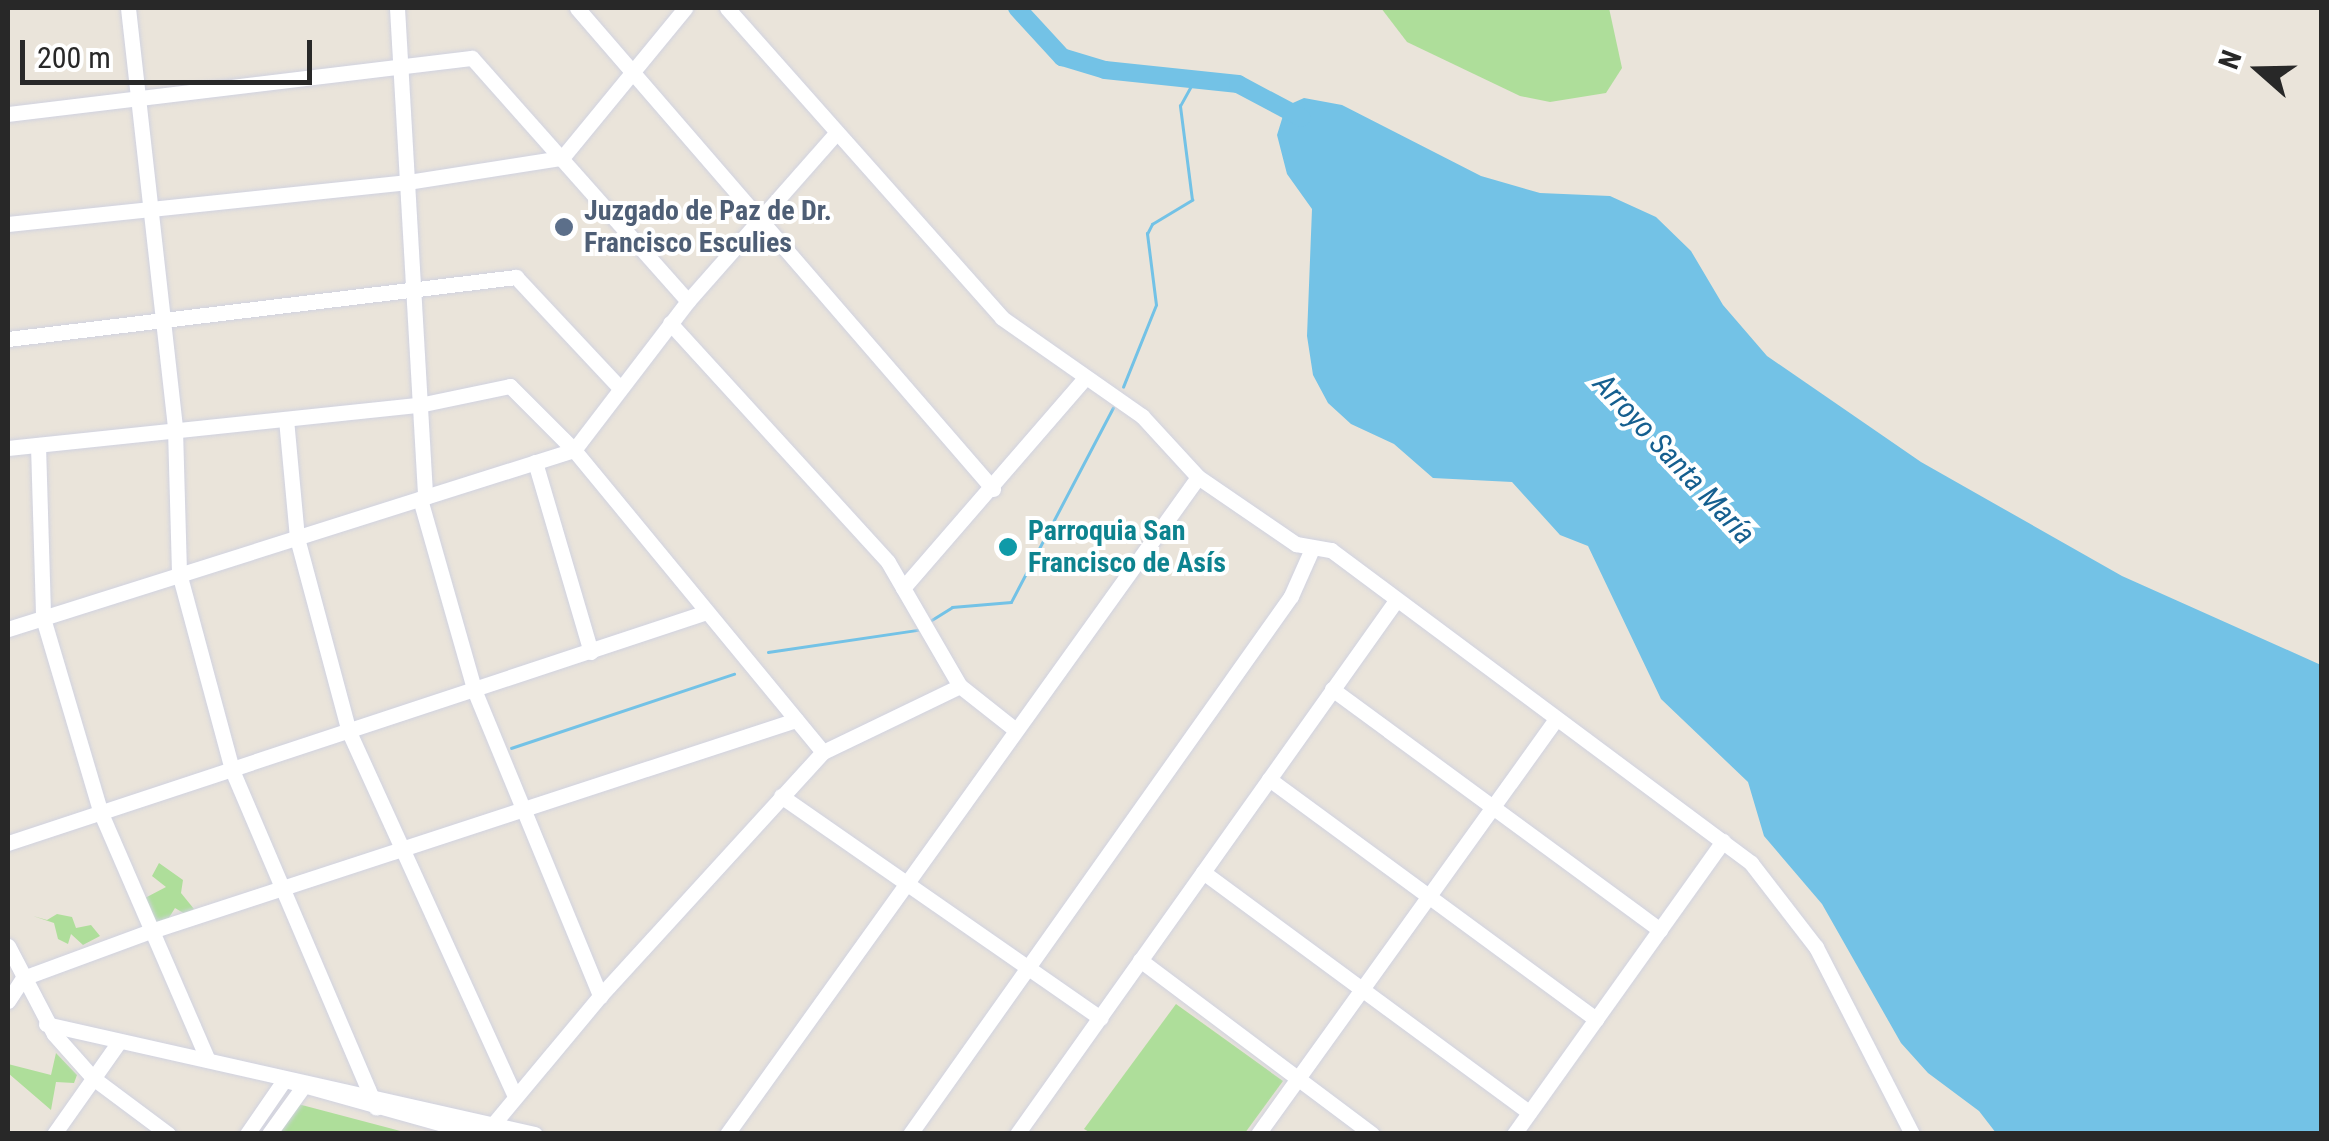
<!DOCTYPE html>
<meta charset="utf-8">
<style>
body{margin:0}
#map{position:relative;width:2329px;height:1141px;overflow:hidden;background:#eae4da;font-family:"Roboto Condensed",sans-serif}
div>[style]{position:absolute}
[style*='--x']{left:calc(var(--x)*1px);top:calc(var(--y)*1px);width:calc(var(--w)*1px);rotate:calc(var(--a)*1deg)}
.green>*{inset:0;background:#aede9a}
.water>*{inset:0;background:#73c2e6}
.stream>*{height:2.5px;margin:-1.25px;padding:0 1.25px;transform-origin:1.25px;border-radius:1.25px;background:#73c2e6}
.river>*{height:18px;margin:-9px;padding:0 9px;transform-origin:9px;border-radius:9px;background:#73c2e6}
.roads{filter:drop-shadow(0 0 2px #d0d2e0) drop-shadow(0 0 2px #d0d2e0)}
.minor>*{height:15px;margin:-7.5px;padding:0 7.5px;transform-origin:7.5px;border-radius:7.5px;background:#fff}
.dots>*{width:28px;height:28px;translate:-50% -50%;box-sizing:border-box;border:5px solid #fff;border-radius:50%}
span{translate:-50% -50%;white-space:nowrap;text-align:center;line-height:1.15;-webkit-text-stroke:8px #fff;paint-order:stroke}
.service-label{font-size:28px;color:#4e5e75;font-weight:700}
.left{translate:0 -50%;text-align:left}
.culture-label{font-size:28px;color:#0d838f;font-weight:700}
.water-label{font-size:30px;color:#155f8f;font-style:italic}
.frame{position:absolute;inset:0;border:10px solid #282828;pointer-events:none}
.north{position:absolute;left:2209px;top:20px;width:100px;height:100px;-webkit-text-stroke:8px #fff;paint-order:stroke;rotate:290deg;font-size:28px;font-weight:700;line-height:40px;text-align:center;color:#282828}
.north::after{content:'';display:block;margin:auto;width:35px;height:45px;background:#282828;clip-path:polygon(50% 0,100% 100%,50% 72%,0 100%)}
.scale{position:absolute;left:20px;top:40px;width:292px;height:45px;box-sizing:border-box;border:5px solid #282828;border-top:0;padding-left:12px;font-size:30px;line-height:35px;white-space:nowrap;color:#282828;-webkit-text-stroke:8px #fff;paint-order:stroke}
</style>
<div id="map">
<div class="green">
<i style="clip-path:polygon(1381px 8px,1609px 8px,1622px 68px,1606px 93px,1550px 102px,1520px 96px,1407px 42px)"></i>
<i style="clip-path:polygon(159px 863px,183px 880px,181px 893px,194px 909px,185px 914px,175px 908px,167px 921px,155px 922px,145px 898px,166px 887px,152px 876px)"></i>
<i style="clip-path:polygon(57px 914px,72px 917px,76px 928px,91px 925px,100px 936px,83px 945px,71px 934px,68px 944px,58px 939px,54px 923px,33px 916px,47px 920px)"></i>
<i style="clip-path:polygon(1176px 1004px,1283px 1081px,1245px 1133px,1091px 1133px,1084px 1129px)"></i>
<i style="clip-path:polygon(56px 1053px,77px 1075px,74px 1083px,56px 1082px,51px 1110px,8px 1073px,8px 1064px,51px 1075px)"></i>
<i style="clip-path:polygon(298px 1104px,408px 1133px,276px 1134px)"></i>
</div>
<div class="water">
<i style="clip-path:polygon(1304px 98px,1342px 105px,1481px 176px,1540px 193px,1610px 196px,1656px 217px,1691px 251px,1723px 305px,1767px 356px,1921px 462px,2122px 576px,2321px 665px,2321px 1133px,1996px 1133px,1979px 1111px,1928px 1073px,1901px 1043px,1822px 904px,1764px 836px,1748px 782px,1661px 699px,1588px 546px,1560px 535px,1512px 482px,1433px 478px,1394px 444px,1351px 424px,1328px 403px,1313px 375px,1307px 336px,1312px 209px,1287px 174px,1277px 135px,1286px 106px)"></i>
</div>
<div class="stream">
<i style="--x:1123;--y:387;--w:88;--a:-68.1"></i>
<i style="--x:1156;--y:305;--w:72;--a:-97.2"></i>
<i style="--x:1147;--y:234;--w:11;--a:-63"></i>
<i style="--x:1152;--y:224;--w:47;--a:-31"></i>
<i style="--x:1192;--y:200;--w:95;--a:-97.3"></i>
<i style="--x:1180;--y:106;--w:33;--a:-61"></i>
<i style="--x:930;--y:621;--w:26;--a:-32"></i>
<i style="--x:952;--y:607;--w:59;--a:-4.8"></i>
<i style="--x:1011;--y:602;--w:219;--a:-62.3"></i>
<i style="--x:768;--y:652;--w:151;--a:-8.4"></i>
<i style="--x:511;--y:748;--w:235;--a:-18.4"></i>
</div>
<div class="river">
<i style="--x:1017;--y:8;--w:67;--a:47.4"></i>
<i style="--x:1062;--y:57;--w:45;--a:16.8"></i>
<i style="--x:1105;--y:70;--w:134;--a:6"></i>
<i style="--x:1238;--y:84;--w:72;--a:28"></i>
</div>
<div class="roads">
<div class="minor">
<i style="--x:128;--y:8;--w:424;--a:83.6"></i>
<i style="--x:175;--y:429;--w:144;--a:88.4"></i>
<i style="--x:179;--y:573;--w:204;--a:74.9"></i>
<i style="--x:232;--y:770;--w:367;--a:66.9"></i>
<i style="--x:397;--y:8;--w:490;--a:86.7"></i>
<i style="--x:577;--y:8;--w:636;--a:49.14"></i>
<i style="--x:727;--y:8;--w:414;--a:48.4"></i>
<i style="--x:1002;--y:318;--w:171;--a:35"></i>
<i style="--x:1142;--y:416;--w:83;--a:47.4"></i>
<i style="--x:1198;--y:477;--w:119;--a:34.4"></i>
<i style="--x:1296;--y:544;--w:36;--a:10"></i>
<i style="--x:1331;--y:550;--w:524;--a:36.69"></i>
<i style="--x:1751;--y:863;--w:106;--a:52.3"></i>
<i style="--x:1816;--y:947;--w:210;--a:62.8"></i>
<i style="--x:8;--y:114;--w:467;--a:-6.9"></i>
<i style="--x:472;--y:58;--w:325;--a:48.4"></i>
<i style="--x:8;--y:224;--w:402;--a:-6"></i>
<i style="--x:408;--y:182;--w:156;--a:-8.9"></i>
<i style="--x:562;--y:158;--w:194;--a:-50.6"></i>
<i style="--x:670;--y:323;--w:323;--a:47.6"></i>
<i style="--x:888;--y:562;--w:143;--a:59.9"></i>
<i style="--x:960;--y:686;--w:68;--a:38.4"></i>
<i style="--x:8;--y:339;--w:512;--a:-6.96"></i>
<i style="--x:516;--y:277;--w:152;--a:46.9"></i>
<i style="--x:286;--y:419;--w:120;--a:84.7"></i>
<i style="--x:297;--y:538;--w:201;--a:75"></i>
<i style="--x:349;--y:732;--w:400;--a:65.5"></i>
<i style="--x:38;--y:445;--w:173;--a:88.3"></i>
<i style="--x:43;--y:618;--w:201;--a:73.5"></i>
<i style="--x:100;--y:811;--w:271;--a:66.6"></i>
<i style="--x:8;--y:448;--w:413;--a:-6"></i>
<i style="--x:419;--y:405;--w:93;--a:-11.8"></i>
<i style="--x:510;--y:386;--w:91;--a:45"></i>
<i style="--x:574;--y:450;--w:391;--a:50.5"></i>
<i style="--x:535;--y:462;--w:198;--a:73.6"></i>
<i style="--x:420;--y:499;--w:201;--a:74.1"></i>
<i style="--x:475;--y:692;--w:329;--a:67.6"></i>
<i style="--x:903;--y:588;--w:279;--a:-49.1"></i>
<i style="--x:8;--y:629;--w:594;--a:-17.55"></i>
<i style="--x:574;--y:450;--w:188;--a:-52.6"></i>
<i style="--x:688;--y:301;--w:224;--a:-48.6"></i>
<i style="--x:1332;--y:689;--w:407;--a:36.3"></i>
<i style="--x:1269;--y:779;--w:406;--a:36.3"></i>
<i style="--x:781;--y:796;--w:389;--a:34.8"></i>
<i style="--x:8;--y:843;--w:733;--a:-18.29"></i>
<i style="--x:1203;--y:872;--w:405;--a:36.4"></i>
<i style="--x:8;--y:946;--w:99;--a:62.4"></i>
<i style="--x:54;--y:1034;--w:59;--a:48.4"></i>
<i style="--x:93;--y:1078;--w:94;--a:36.7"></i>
<i style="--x:1140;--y:960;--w:290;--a:36.9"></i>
<i style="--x:8;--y:1001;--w:27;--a:-57"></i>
<i style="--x:23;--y:978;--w:133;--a:-20.2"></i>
<i style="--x:148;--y:932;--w:682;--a:-18.12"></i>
<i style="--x:46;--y:1024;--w:501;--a:12.68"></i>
<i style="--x:289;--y:1081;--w:197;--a:15.6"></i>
<i style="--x:54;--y:1134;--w:113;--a:-54.8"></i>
<i style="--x:247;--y:1134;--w:67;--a:-55.4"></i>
<i style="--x:269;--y:1134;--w:62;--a:-54.2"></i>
<i style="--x:485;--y:1134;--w:180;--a:-50.2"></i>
<i style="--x:600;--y:996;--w:331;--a:-47.6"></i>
<i style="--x:823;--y:752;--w:152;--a:-25.7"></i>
<i style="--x:727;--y:1134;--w:808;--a:-54.36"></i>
<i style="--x:910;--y:1134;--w:659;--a:-54.69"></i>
<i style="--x:1291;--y:596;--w:49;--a:-66"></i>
<i style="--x:1017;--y:1134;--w:653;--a:-54.61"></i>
<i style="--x:1258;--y:1134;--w:511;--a:-54.32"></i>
<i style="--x:1514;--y:1134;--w:360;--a:-54.5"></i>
</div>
</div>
<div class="dots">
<i style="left:564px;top:227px;background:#5c6f8a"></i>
<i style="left:1008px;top:547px;background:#0f9aa8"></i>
</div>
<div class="service-label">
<span class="left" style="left:584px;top:227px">Juzgado de Paz de Dr.<br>Francisco Esculies</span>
</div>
<div class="culture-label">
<span class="left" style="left:1028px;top:547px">Parroquia San<br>Francisco de Asís</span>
</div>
<div class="water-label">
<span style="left:1674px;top:459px;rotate:47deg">Arroyo Santa María</span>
</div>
<div class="frame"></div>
<div class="north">N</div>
<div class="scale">200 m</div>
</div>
